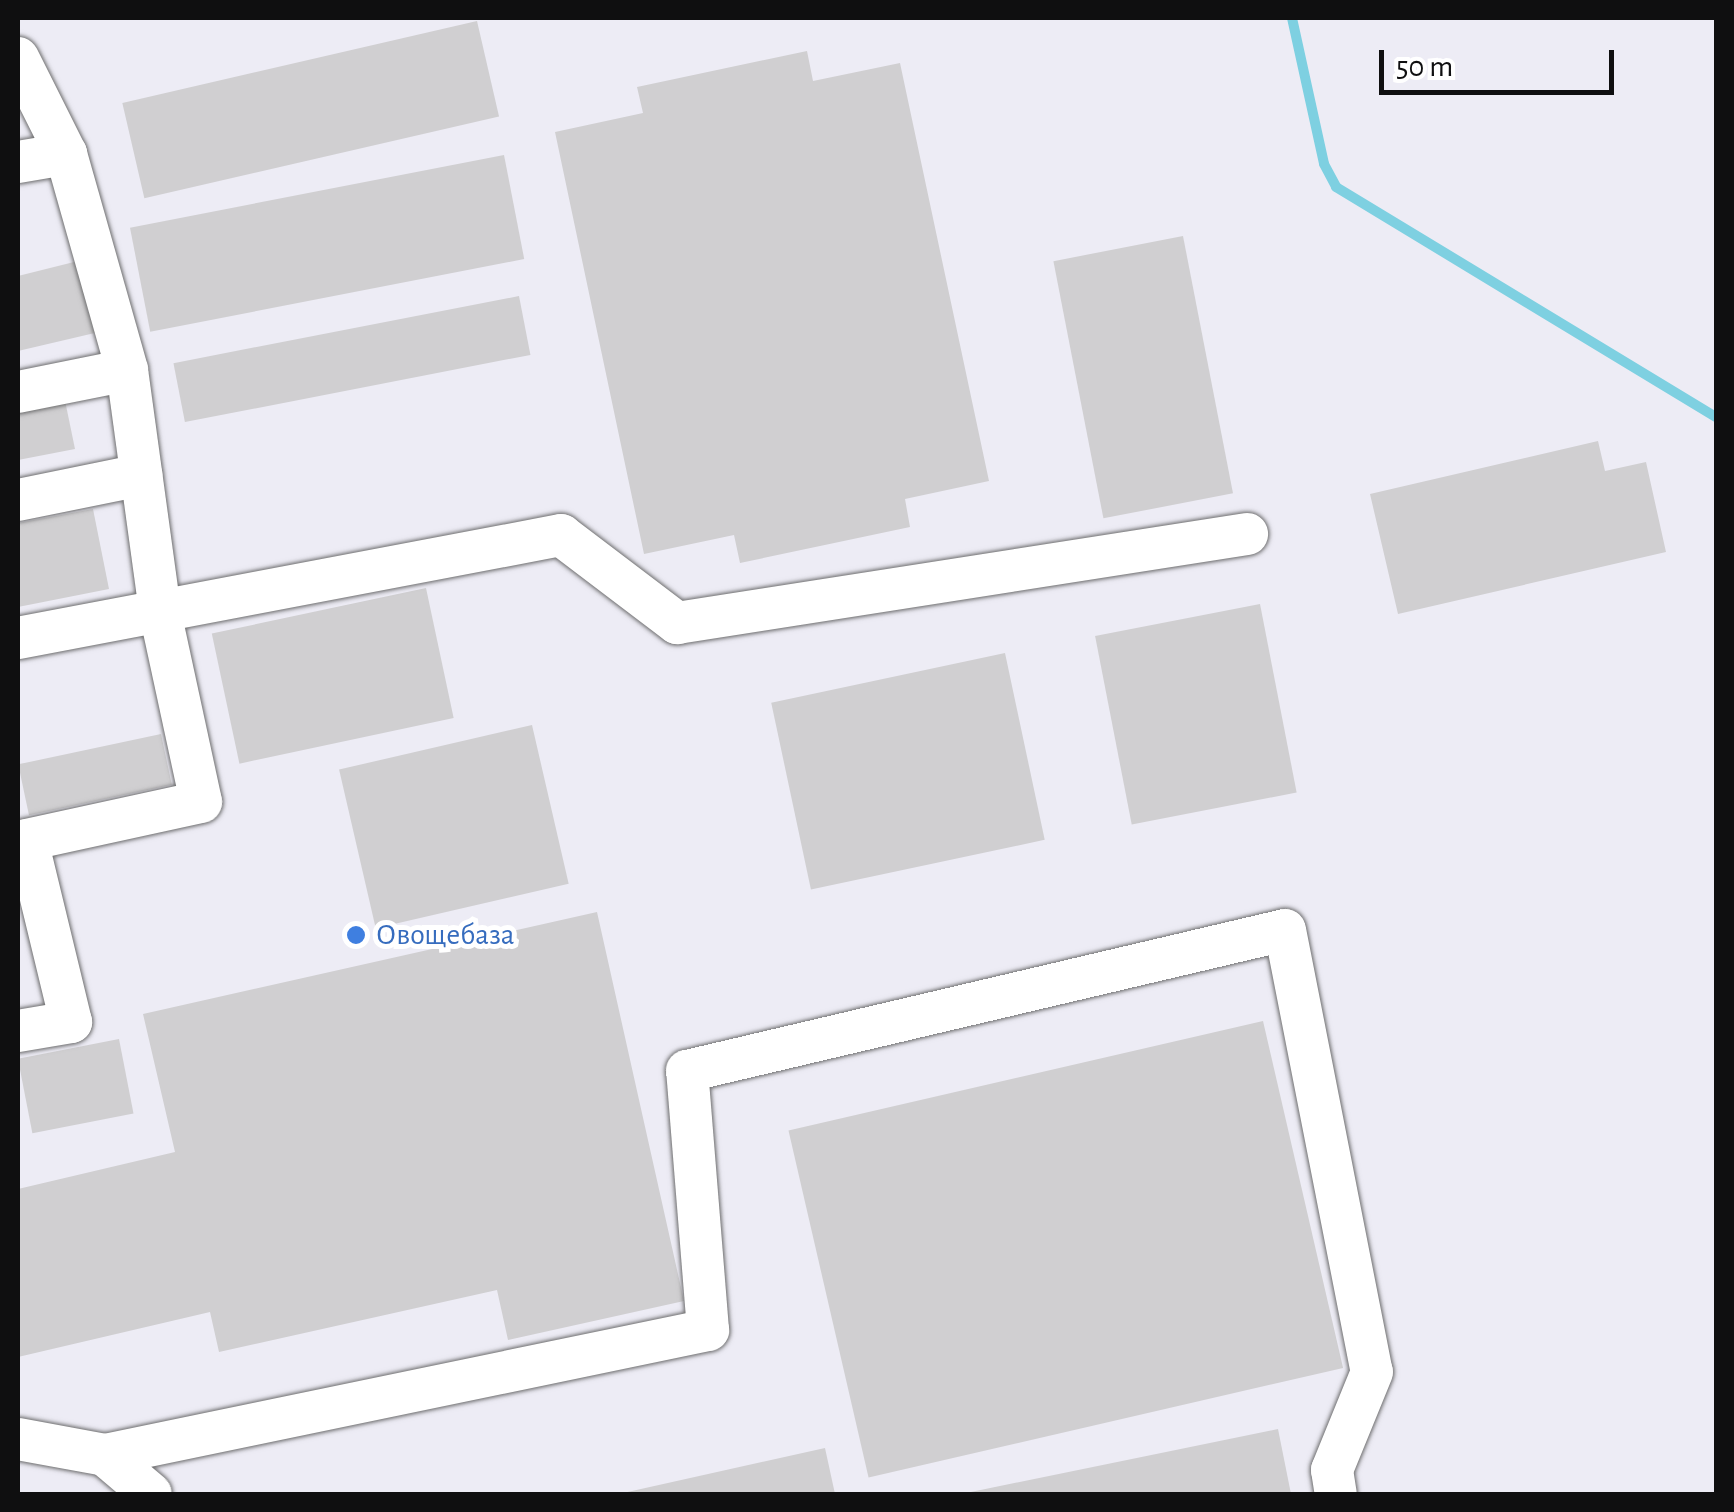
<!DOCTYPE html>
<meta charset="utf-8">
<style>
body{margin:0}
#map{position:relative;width:1734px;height:1512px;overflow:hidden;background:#f8f8f9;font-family:"Alegreya Sans",sans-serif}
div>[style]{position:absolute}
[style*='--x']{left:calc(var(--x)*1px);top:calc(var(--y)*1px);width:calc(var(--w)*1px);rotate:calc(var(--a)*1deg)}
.built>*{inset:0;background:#edecf5;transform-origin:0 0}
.stream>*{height:10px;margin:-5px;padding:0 5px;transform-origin:5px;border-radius:5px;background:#7ed0e1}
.building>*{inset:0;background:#d0cfd1;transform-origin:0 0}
.roads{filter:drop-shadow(0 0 2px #6e6e6f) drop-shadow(0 0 2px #6e6e6f)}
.minor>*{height:42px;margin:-21px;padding:0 21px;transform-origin:21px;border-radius:21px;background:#fff}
.dots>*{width:28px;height:28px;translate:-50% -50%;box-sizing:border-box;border:5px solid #fff;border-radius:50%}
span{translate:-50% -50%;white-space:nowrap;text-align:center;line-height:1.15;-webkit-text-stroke:10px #fff;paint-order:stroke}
.shop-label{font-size:30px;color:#366cbe}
.left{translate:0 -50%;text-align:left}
.frame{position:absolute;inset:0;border:20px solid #0f0f10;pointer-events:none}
.scale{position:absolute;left:1379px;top:50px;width:235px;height:45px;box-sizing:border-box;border:5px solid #0f0f10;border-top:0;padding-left:12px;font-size:30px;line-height:35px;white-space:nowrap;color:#0f0f10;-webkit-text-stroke:8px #fff;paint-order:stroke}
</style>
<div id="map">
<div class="built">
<i style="left:18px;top:18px;width:1698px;height:1476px"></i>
</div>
<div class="stream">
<i style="--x:1292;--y:18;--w:149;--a:77.6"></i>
<i style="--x:1324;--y:164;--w:26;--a:62"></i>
<i style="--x:1336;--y:187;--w:444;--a:31.2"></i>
</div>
<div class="building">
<i style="left:477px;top:21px;width:98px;height:364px;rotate:77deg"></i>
<i style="clip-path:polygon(807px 51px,813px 81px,900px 63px,989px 481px,905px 499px,910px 527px,740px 563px,734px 535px,644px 554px,555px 132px,643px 113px,637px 87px)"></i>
<i style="left:504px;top:155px;width:106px;height:381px;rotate:79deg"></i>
<i style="left:1183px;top:236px;width:262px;height:132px;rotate:79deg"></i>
<i style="clip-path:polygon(82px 260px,99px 332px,18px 351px,18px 276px)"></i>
<i style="left:519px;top:296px;width:60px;height:352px;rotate:79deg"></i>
<i style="clip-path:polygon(62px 386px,75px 449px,18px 460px,18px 394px)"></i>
<i style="clip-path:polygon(1598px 441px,1605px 471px,1646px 462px,1666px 552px,1398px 614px,1370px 494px)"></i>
<i style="clip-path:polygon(93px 509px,109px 589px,18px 607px,18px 523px)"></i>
<i style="left:426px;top:588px;width:133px;height:219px;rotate:78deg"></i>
<i style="left:1260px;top:604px;width:192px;height:168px;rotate:79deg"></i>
<i style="left:1005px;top:653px;width:191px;height:239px;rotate:78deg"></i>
<i style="left:532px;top:725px;width:163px;height:198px;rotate:77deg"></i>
<i style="left:161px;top:734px;width:52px;height:146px;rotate:78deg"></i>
<i style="clip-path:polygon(597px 912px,684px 1301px,508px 1340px,497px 1290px,219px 1352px,210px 1312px,18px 1357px,18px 1189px,175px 1152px,143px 1014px)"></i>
<i style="left:1263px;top:1021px;width:356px;height:487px;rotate:77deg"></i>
<i style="left:119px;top:1039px;width:76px;height:103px;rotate:79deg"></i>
<i style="clip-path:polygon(1278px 1429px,1291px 1494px,966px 1494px,966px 1493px)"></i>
<i style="clip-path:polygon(825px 1448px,835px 1494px,623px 1494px,623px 1493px)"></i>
</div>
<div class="roads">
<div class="minor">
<i style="--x:18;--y:58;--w:107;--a:63.4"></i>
<i style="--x:18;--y:162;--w:49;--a:-9.5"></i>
<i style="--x:66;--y:154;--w:224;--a:74.2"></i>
<i style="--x:127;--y:370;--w:244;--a:82.2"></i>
<i style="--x:160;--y:612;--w:194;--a:77.8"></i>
<i style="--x:201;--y:802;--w:187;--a:167.7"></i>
<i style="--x:18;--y:392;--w:111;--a:-11.4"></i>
<i style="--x:18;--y:500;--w:126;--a:-11.5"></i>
<i style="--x:18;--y:638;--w:553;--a:-10.74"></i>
<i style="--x:561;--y:535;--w:146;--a:37.2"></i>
<i style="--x:677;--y:623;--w:577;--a:-8.87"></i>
<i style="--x:18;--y:1031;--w:54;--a:-9.6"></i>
<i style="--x:71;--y:1022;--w:187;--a:-103.6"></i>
<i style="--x:18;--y:1439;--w:88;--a:10.4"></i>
<i style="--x:105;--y:1455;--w:616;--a:-11.71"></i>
<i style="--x:708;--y:1330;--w:260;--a:-94.6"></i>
<i style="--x:687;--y:1071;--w:614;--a:-13.27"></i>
<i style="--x:1285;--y:930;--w:450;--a:78.9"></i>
<i style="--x:1372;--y:1372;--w:106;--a:112.2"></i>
<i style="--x:1332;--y:1470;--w:24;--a:81"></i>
<i style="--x:105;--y:1455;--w:60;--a:40.3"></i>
</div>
</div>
<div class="dots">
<i style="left:356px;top:935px;background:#3f7fe0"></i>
</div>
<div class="shop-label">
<span class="left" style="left:376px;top:935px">Овощебаза</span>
</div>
<div class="frame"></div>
<div class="scale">50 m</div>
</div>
